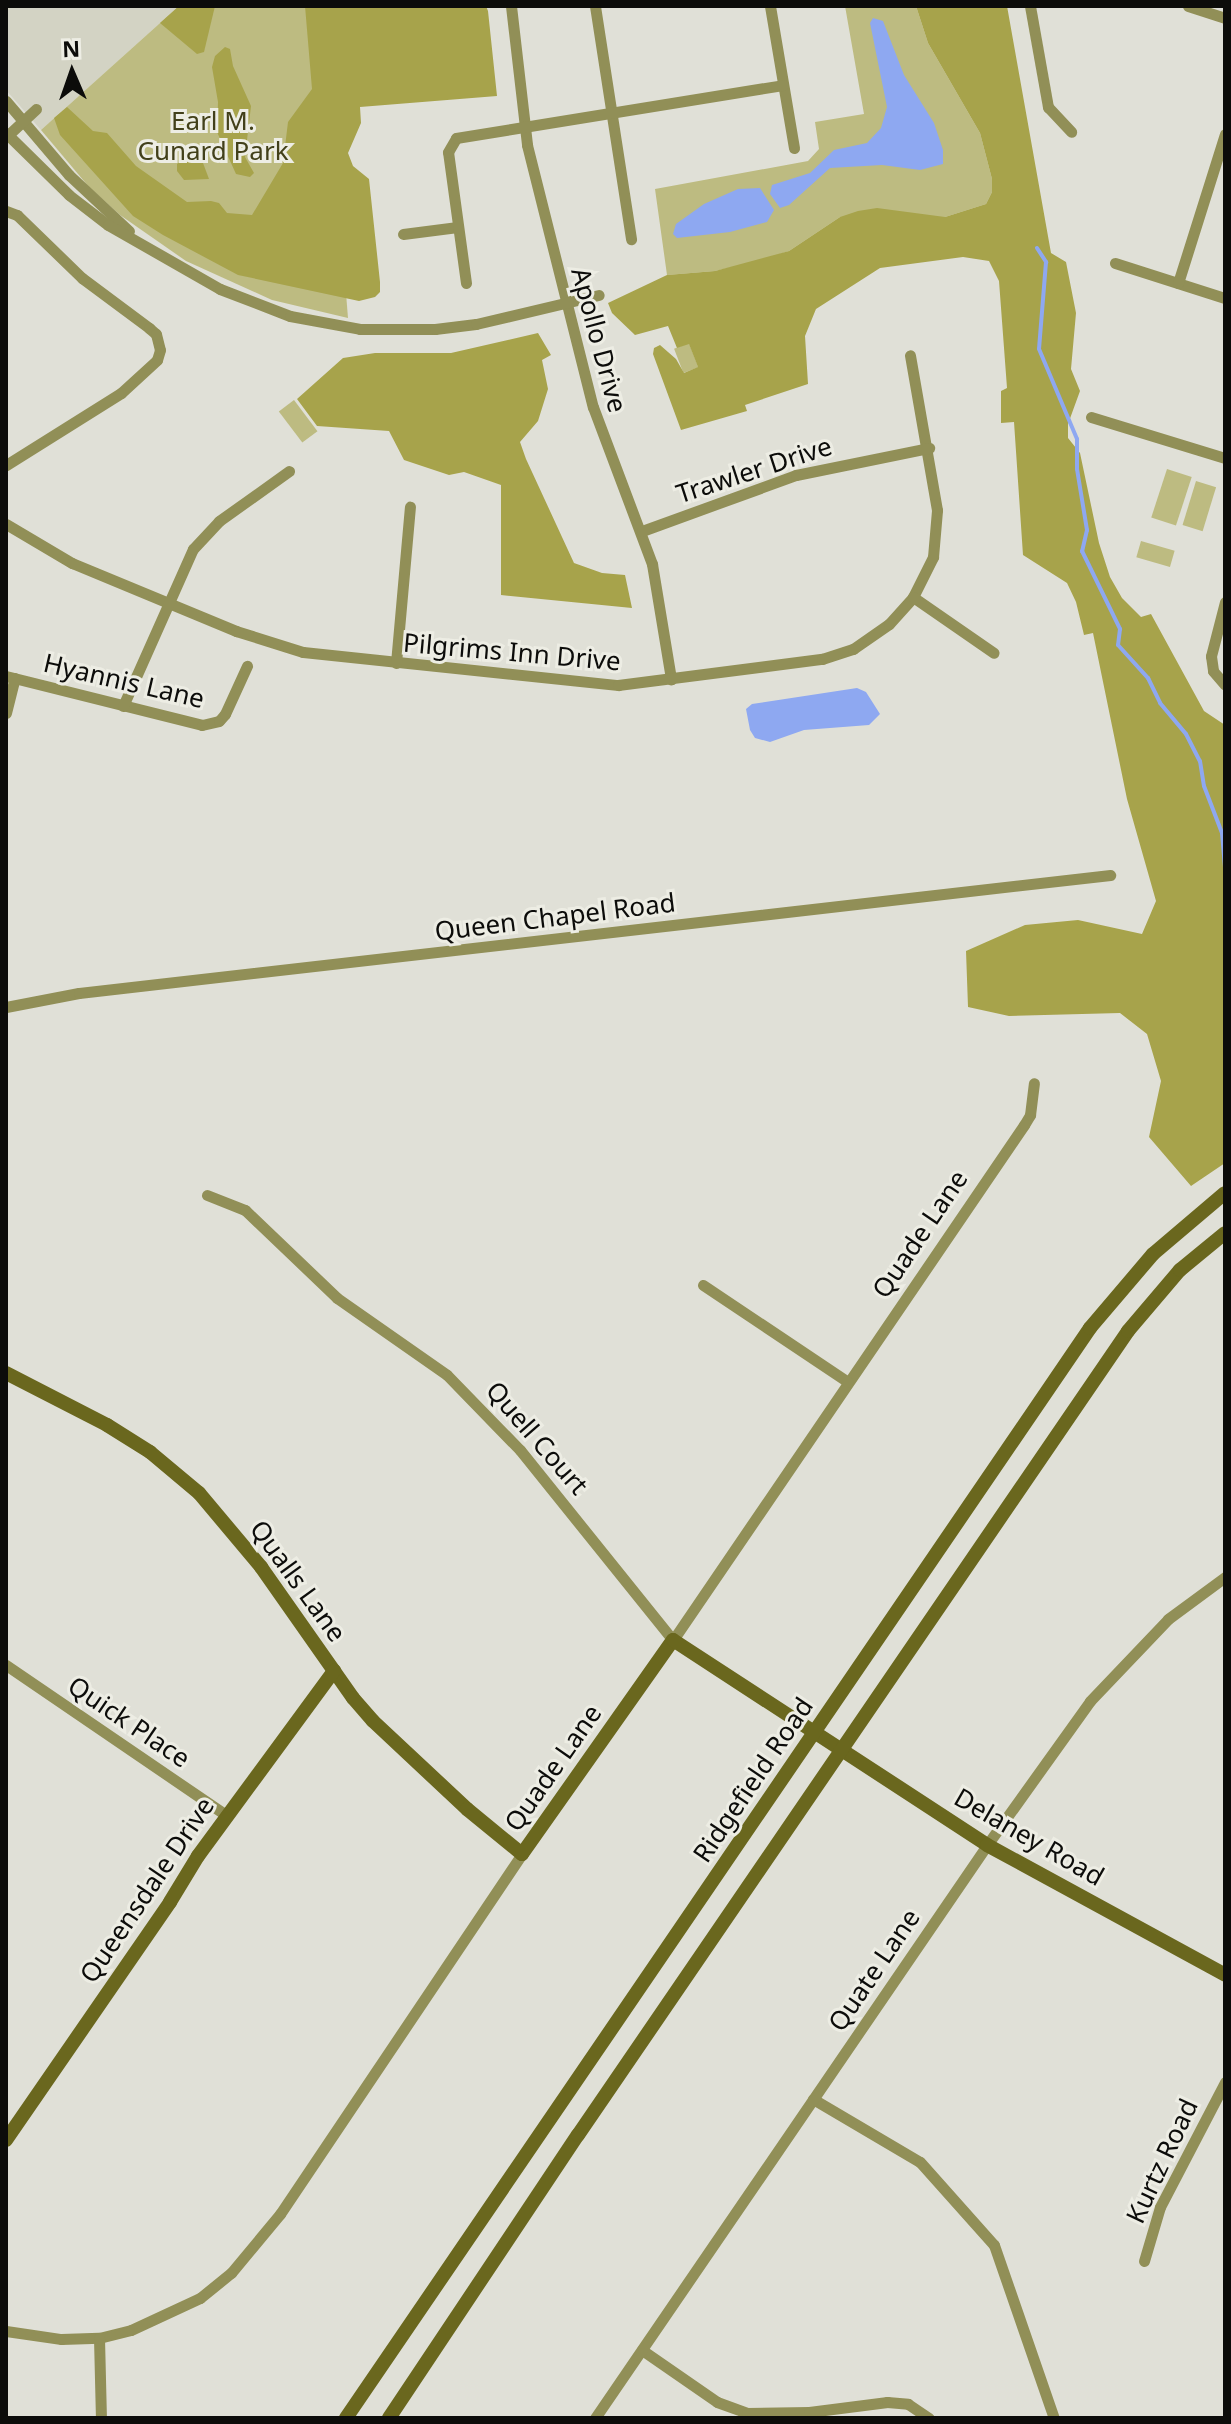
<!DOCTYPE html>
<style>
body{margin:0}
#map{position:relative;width:1231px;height:2424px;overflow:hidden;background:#e0e0d7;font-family:"Noto Sans",sans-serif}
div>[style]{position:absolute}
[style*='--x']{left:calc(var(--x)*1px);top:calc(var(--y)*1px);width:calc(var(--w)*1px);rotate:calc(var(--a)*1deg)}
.built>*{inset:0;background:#d3d3c4}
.green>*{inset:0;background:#bdbb81;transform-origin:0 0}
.forest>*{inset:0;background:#a7a34b}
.water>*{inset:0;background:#8ea8f1}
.stream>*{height:4px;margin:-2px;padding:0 2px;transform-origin:2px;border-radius:2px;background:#8ea8f1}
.street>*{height:11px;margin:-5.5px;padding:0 5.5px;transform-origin:5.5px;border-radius:5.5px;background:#918f57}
.secondary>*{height:14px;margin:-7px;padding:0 7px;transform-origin:7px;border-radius:7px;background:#6a671e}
span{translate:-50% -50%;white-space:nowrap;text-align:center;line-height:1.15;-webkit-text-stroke:6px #edede4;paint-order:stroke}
.park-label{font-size:26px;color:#42401a}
.street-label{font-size:26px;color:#0c0c0a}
.frame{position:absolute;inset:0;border:8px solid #0c0c0a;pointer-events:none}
.north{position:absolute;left:32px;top:32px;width:80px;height:80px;-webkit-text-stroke:6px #edede4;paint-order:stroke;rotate:358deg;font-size:22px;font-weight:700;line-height:32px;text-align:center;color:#0c0c0a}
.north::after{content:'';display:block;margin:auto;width:28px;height:36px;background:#0c0c0a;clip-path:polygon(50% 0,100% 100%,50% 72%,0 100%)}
</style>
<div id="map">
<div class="built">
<i style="clip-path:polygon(6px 6px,179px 6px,41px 130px,6px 90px)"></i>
</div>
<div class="green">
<i style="clip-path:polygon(179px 6px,323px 6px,348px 318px,272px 300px,186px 261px,120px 215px,89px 187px,41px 130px)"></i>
<i style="clip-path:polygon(845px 6px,916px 6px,928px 43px,980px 133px,992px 179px,992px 192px,986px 204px,945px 217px,840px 217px,789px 251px,759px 261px,715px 271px,667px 275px,655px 189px,808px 161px,819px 149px,815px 122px,864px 114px)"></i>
<i style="left:689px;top:343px;width:26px;height:16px;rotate:69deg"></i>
<i style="left:294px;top:400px;width:39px;height:19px;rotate:53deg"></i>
<i style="left:1167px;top:469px;width:26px;height:51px;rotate:18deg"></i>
<i style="left:1196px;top:481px;width:21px;height:46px;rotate:17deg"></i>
<i style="left:1141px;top:541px;width:35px;height:17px;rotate:16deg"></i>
</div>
<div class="forest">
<i style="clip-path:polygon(179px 6px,215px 6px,204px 52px,197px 54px,160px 23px)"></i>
<i style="clip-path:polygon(305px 6px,486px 6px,488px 11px,497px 96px,360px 107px,361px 123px,348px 153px,353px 166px,369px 179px,380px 282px,380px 292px,375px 297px,359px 301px,238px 275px,163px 235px,133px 216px,60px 135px,54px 118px,67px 107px,93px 131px,107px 133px,136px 166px,187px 202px,211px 201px,219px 203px,227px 213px,252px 215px,283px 163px,288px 122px,312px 89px)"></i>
<i style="clip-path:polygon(916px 6px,1007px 6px,1051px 253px,1066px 262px,1076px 313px,1071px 369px,1080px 391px,1068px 424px,1068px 438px,1080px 453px,1099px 543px,1110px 577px,1122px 598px,1141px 617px,1151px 614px,1204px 711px,1225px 725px,1225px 1163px,1191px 1186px,1149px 1137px,1161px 1081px,1147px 1034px,1120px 1013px,1009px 1016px,968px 1007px,966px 951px,1025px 925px,1078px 920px,1142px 934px,1156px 901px,1127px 799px,1093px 633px,1084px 635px,1076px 602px,1067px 583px,1023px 555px,1014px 422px,1001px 423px,1001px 391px,1007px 388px,999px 281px,989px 261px,963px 257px,880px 268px,816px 309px,805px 336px,808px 384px,745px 405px,747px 411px,681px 430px,653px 354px,654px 348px,660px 345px,676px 359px,684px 373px,698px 367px,689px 344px,677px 348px,668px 326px,635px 335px,612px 313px,608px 303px,667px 275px,715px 271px,789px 251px,840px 217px,858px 211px,877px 208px,945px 217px,986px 204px,992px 192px,992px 179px,980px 133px,928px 43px)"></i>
<i style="clip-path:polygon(225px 47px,230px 49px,233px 66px,251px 106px,245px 157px,254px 173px,250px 177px,236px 174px,217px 132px,218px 102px,212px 67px,215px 56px)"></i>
<i style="clip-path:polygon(197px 147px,209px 179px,184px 180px,177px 171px,177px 164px)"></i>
<i style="clip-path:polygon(538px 333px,551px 355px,542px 360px,548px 389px,538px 421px,520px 442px,526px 459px,574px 563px,602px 573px,625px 575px,632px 608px,501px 595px,501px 485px,464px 472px,449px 475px,404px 460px,389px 431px,317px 426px,297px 399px,343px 358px,375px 353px,451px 353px)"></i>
</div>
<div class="water">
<i style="clip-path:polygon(873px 18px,883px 21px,904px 75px,934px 123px,943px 150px,943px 164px,920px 170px,882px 165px,830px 168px,789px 205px,780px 208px,770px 194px,772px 185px,810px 173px,834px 150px,867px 143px,881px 128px,887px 107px,870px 23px)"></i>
<i style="clip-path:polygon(760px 188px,774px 210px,767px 222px,730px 232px,677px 238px,673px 234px,676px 224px,704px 204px,738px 189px)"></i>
<i style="clip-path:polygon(857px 688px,866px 692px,880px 714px,869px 725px,804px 730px,770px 742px,755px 738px,750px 730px,746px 709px,752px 704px)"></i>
</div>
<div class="stream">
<i style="--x:1037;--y:248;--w:17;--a:57"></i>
<i style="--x:1046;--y:262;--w:87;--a:94.6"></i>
<i style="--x:1039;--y:349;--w:98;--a:67.1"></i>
<i style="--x:1077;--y:439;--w:30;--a:90"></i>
<i style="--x:1077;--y:469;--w:62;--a:80.7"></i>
<i style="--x:1087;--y:530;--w:22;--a:103"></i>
<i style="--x:1082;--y:551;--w:87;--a:64"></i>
<i style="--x:1120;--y:629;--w:16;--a:97"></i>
<i style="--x:1118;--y:645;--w:45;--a:47.7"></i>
<i style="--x:1148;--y:678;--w:28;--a:64"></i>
<i style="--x:1160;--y:703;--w:40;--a:50"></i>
<i style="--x:1186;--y:734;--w:30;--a:63"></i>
<i style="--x:1200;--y:761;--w:25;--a:81"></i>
<i style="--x:1204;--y:786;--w:50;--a:69"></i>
<i style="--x:1222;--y:833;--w:36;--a:85"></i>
</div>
<div class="street">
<i style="--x:511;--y:6;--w:140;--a:83.4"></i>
<i style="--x:527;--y:145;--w:270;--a:75.9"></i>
<i style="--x:593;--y:407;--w:168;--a:69.4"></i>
<i style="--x:652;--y:564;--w:117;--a:80.6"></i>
<i style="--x:595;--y:6;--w:236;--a:81.2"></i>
<i style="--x:770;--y:6;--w:144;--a:80.4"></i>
<i style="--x:1030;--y:6;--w:103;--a:79.9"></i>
<i style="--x:1048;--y:107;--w:34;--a:47"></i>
<i style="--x:1188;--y:6;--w:39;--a:18"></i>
<i style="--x:6;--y:101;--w:97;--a:49.6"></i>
<i style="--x:69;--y:175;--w:82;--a:43"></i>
<i style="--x:6;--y:133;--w:88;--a:44.5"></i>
<i style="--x:69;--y:195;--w:49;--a:37.6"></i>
<i style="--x:108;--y:225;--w:129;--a:29.7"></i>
<i style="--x:220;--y:289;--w:75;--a:21.1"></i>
<i style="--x:290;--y:316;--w:71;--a:10.5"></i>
<i style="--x:360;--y:329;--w:75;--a:0"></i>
<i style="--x:435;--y:329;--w:41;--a:-7"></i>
<i style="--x:476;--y:324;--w:126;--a:-13.3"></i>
<i style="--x:6;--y:137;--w:41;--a:-43"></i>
<i style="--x:6;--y:211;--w:12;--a:20"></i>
<i style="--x:17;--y:215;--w:91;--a:44.1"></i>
<i style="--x:82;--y:278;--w:84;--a:36.7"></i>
<i style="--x:149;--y:328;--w:9;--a:41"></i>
<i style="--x:156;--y:334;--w:16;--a:76"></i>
<i style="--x:160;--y:350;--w:10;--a:107"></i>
<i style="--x:157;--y:360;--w:49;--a:137.5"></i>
<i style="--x:121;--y:393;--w:136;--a:147.9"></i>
<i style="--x:403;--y:234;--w:55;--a:-7.3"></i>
<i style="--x:1115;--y:263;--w:115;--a:17.7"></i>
<i style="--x:466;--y:283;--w:132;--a:-97.8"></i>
<i style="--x:448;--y:152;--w:16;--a:-60"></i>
<i style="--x:456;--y:138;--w:331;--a:-9.2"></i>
<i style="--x:1178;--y:283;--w:156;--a:-72.5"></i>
<i style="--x:1091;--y:417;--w:140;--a:17"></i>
<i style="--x:6;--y:524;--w:77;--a:30.6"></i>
<i style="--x:72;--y:563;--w:178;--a:22.5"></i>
<i style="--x:236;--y:631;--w:70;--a:17.4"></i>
<i style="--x:303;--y:652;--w:317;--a:6"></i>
<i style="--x:618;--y:685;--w:206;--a:-7.3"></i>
<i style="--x:822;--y:659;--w:33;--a:-18"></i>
<i style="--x:853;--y:649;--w:44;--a:-34.8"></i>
<i style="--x:889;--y:624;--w:36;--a:-48"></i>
<i style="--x:913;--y:597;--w:45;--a:-63.4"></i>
<i style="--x:933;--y:557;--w:47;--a:-85.1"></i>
<i style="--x:937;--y:510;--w:157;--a:-99.9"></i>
<i style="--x:642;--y:531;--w:164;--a:-20"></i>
<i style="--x:796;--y:475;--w:136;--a:-11.5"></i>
<i style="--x:913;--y:597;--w:98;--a:34.7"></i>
<i style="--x:1225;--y:602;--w:56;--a:104.5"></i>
<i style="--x:1211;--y:656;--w:15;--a:82"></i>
<i style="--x:1213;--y:671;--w:18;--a:49"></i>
<i style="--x:396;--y:663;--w:157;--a:-84.9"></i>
<i style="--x:6;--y:676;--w:202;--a:14"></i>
<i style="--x:202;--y:725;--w:17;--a:-13"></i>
<i style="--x:219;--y:721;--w:9;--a:-49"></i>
<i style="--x:225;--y:714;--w:53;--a:-65.4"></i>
<i style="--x:123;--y:706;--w:172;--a:-66"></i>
<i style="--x:193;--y:549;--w:38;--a:-47"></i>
<i style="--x:219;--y:521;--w:86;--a:-35.5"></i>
<i style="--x:6;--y:713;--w:36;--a:-76"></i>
<i style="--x:6;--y:1007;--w:74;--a:-10.9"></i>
<i style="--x:79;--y:993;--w:1038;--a:-6.53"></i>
<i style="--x:207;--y:1195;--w:41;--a:21.5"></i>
<i style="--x:245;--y:1210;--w:127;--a:43.7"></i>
<i style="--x:337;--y:1298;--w:134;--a:35"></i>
<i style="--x:447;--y:1375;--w:105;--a:45.8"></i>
<i style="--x:520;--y:1450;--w:244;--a:51.2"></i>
<i style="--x:673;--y:1640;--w:623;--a:-55.72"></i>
<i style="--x:1024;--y:1125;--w:12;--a:-59"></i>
<i style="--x:1030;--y:1115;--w:32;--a:-83"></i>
<i style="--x:703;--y:1285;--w:174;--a:33.8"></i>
<i style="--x:6;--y:1665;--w:266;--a:34.3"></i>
<i style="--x:813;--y:2099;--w:124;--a:30.5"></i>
<i style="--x:920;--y:2162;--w:111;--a:48.3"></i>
<i style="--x:994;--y:2245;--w:183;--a:70.9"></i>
<i style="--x:1144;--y:2261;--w:56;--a:-73.5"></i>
<i style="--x:1160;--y:2207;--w:141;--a:-62.5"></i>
<i style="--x:6;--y:2331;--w:56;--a:8.3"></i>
<i style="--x:61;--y:2339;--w:38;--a:-2"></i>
<i style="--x:99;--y:2338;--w:33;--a:-14"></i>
<i style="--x:131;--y:2330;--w:76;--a:-24.9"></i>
<i style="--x:200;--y:2298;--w:40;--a:-39"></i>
<i style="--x:231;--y:2273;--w:77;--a:-50.3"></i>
<i style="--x:280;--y:2214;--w:434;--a:-56.1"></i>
<i style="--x:99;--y:2338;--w:80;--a:88.6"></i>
<i style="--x:642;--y:2350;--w:91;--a:34.7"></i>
<i style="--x:717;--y:2402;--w:32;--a:20"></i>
<i style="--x:747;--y:2413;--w:62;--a:-0.9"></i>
<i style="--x:809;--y:2412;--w:79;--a:-7.3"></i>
<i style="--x:887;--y:2402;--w:21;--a:5"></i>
<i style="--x:908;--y:2404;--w:25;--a:34"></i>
<i style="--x:595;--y:2418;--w:694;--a:-55.62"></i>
<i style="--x:987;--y:1845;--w:177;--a:-54.4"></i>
<i style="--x:1090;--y:1701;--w:113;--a:-46.4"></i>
<i style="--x:1168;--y:1619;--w:71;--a:-36.4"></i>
</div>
<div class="secondary">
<i style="--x:6;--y:1373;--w:114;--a:27.2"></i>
<i style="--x:107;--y:1425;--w:51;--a:32.1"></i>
<i style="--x:150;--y:1452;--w:64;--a:39.9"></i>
<i style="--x:199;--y:1493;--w:97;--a:50"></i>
<i style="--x:261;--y:1567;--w:160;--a:54.9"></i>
<i style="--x:353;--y:1698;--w:30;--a:49"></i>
<i style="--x:373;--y:1721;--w:129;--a:43.1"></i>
<i style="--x:467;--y:1809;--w:71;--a:39.3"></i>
<i style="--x:522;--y:1854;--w:262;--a:-54.8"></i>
<i style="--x:673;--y:1640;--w:375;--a:33.1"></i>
<i style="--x:987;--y:1845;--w:271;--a:28.6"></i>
<i style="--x:6;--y:2140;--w:289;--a:-55.4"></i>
<i style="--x:170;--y:1902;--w:54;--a:-58.7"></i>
<i style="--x:198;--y:1856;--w:230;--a:-53.7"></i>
<i style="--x:346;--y:2418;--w:1320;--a:-55.68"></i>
<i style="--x:1090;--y:1328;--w:97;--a:-49.6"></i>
<i style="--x:1153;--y:1254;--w:94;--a:-40.3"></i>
<i style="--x:389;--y:2418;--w:340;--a:-56.3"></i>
<i style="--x:578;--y:2135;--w:974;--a:-55.62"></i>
<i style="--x:1128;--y:1331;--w:80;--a:-49.6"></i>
<i style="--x:1180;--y:1270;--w:58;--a:-39.4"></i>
</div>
<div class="park-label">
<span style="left:213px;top:136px">Earl M.<br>Cunard Park</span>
</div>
<div class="street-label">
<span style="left:599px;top:340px;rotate:75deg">Apollo Drive</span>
<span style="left:754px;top:470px;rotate:-18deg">Trawler Drive</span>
<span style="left:512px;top:652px;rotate:5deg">Pilgrims Inn Drive</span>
<span style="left:124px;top:681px;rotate:13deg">Hyannis Lane</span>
<span style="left:555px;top:917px;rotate:-7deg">Queen Chapel Road</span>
<span style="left:920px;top:1234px;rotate:-56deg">Quade Lane</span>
<span style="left:537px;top:1438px;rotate:49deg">Quell Court</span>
<span style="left:298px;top:1581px;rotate:54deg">Qualls Lane</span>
<span style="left:129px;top:1722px;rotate:34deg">Quick Place</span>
<span style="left:553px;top:1768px;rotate:-55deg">Quade Lane</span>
<span style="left:753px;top:1780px;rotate:-56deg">Ridgefield Road</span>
<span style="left:1029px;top:1837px;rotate:30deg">Delaney Road</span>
<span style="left:147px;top:1890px;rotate:-56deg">Queensdale Drive</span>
<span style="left:874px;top:1970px;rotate:-56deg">Quate Lane</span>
<span style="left:1162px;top:2161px;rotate:-65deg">Kurtz Road</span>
</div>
<div class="frame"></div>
<div class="north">N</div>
</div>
